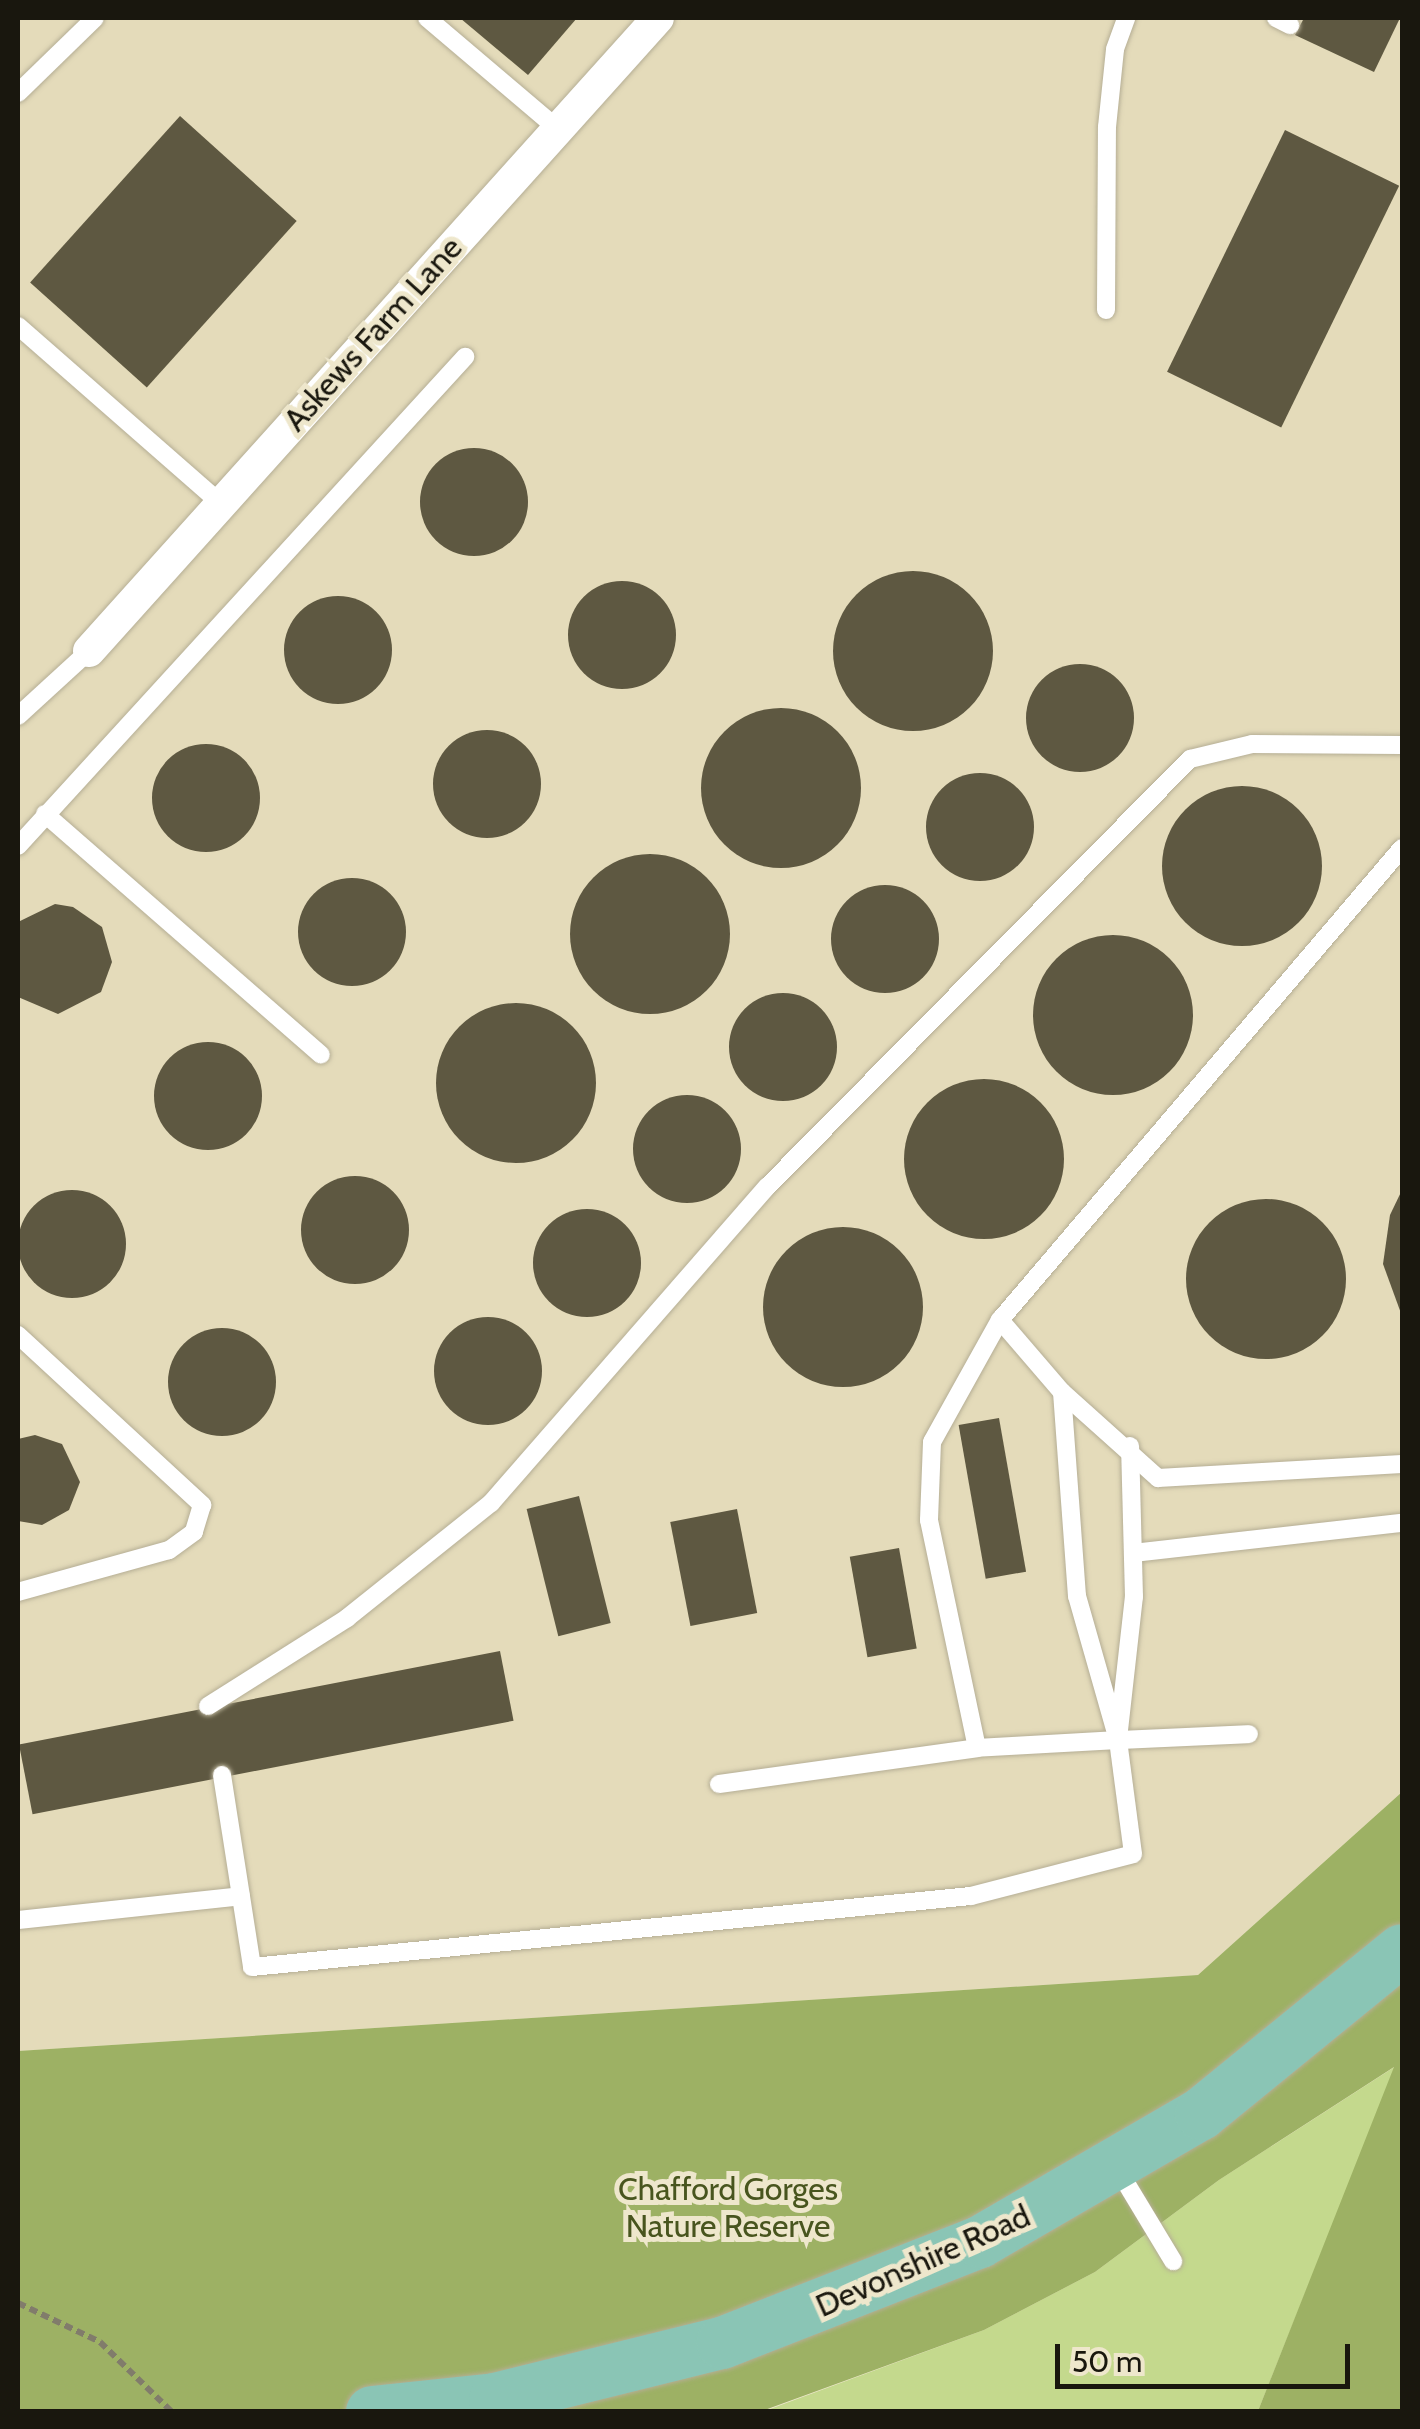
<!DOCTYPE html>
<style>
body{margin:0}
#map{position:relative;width:1420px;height:2429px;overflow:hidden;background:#eee7cc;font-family:Cabin,sans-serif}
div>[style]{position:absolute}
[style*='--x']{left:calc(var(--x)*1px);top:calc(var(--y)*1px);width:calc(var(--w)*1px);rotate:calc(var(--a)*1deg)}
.built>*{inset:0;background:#e4dbba}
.green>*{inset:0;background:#c4d98d}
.forest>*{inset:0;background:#9db164}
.building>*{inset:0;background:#5e5841;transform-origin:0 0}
.round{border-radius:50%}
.path>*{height:6px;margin-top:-3px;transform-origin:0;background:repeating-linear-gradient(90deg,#817c6b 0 8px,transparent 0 13px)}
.roads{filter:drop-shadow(0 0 2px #b5ae95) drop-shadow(0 0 2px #b5ae95)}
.lane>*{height:18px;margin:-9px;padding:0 9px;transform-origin:9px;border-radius:9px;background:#fff}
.street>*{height:32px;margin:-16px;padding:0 16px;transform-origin:16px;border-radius:16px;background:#fff}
.primary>*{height:52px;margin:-26px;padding:0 26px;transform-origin:26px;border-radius:26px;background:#8ac5b5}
span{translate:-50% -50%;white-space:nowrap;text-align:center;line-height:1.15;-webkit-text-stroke:10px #eee7cc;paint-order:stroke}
.street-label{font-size:32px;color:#19170e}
.park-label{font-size:32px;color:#48551e}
.frame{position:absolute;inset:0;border:20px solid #19170e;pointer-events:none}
.scale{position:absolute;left:1055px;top:2344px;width:295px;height:45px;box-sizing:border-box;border:5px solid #19170e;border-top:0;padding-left:12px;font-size:30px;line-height:35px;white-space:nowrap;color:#19170e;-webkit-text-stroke:8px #eee7cc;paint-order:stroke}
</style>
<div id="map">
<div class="built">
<i style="clip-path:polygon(18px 18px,1402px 18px,1402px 1792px,1198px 1975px,18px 2051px)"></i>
</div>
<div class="green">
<i style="clip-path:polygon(1396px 2066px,1258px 2411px,762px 2412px,984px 2330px,1095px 2272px,1219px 2180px)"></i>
</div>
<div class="forest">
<i style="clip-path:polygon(1402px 1792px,1402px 2411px,1258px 2411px,1394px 2067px,1219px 2180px,1095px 2272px,984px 2330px,762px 2411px,18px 2412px,18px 2051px,1198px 1975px)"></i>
</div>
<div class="building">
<i style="clip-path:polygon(460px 18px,577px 18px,528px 75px)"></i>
<i style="clip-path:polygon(1304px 18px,1400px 18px,1374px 72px,1295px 35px)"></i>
<i style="left:180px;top:116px;width:157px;height:224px;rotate:42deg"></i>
<i style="left:1285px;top:130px;width:127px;height:269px;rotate:26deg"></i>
<i class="round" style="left:420px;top:448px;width:108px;height:108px"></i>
<i class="round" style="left:833px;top:571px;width:160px;height:160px"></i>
<i class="round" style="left:568px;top:581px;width:108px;height:108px"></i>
<i class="round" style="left:284px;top:596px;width:108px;height:108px"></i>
<i class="round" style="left:1026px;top:664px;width:108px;height:108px"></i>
<i class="round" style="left:701px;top:708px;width:160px;height:160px"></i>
<i class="round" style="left:433px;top:730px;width:108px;height:108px"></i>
<i class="round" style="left:152px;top:744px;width:108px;height:108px"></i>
<i class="round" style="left:926px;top:773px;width:108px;height:108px"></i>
<i class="round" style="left:1162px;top:786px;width:160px;height:160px"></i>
<i class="round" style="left:570px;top:854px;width:160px;height:160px"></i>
<i class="round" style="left:298px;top:878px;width:108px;height:108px"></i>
<i class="round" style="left:831px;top:885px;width:108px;height:108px"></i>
<i style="clip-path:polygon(55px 904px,73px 907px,102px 927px,112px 962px,101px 992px,58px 1014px,18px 997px,18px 922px)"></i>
<i class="round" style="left:1033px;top:935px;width:160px;height:160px"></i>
<i class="round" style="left:729px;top:993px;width:108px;height:108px"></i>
<i class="round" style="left:436px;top:1003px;width:160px;height:160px"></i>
<i class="round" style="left:154px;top:1042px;width:108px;height:108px"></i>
<i class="round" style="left:904px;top:1079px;width:160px;height:160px"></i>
<i class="round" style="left:633px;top:1095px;width:108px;height:108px"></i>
<i class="round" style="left:301px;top:1176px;width:108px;height:108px"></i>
<i class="round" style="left:18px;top:1190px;width:108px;height:108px"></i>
<i style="clip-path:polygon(1402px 1190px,1402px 1316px,1383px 1264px,1390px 1215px)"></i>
<i class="round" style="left:1186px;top:1199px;width:160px;height:160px"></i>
<i class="round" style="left:533px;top:1209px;width:108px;height:108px"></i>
<i class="round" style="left:763px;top:1227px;width:160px;height:160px"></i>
<i class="round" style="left:434px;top:1317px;width:108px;height:108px"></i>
<i class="round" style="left:168px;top:1328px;width:108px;height:108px"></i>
<i style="left:999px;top:1418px;width:156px;height:41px;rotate:80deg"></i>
<i style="clip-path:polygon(35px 1435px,62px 1444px,80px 1482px,69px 1510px,42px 1525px,18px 1521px,18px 1439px)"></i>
<i style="left:579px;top:1496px;width:131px;height:54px;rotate:76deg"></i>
<i style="left:737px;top:1509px;width:106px;height:68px;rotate:79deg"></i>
<i style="left:899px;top:1548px;width:102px;height:50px;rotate:80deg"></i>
<i style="left:500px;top:1651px;width:71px;height:490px;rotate:79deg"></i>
</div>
<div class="path">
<i style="--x:18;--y:2303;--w:91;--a:25.4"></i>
<i style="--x:100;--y:2342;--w:100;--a:44.2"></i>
</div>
<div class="roads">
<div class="lane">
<i style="--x:427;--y:18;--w:172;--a:40.3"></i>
<i style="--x:1276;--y:18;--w:16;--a:27"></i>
<i style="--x:18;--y:93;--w:107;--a:-44.2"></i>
<i style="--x:1106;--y:310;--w:183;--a:-89.7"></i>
<i style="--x:1107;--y:127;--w:78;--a:-84.1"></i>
<i style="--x:1115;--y:49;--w:33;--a:-70"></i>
<i style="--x:18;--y:326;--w:270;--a:41.2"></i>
<i style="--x:18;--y:716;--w:96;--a:-42.5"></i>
<i style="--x:45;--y:814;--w:366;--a:41.1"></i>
<i style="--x:18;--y:846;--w:663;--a:-47.57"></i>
<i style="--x:1000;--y:1320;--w:95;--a:49.3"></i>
<i style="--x:1062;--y:1392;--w:129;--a:41.9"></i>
<i style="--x:1158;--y:1478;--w:244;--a:-3.3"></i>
<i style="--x:18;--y:1335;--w:251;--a:42.7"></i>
<i style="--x:202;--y:1505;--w:28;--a:107"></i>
<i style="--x:194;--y:1532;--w:31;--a:144"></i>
<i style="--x:169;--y:1550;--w:157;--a:164.5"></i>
<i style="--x:1062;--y:1392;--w:205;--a:85.8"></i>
<i style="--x:1077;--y:1596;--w:150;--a:74.1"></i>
<i style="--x:1133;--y:1553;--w:271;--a:-6.4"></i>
<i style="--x:208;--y:1706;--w:165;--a:-32.3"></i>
<i style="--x:347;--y:1618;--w:184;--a:-38.6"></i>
<i style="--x:491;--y:1503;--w:420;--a:-48.9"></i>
<i style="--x:767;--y:1187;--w:602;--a:-45.34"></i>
<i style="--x:1190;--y:759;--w:64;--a:-13.6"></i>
<i style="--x:1252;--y:744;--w:150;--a:0.4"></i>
<i style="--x:1119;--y:1730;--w:134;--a:-83.6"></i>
<i style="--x:1134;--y:1597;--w:151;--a:-91.5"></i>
<i style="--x:1118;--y:1740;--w:131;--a:-2.6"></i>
<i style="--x:222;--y:1775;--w:194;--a:81.1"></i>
<i style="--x:252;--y:1967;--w:722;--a:-5.64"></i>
<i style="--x:971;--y:1896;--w:167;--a:-14.5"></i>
<i style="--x:1133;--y:1854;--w:115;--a:-97.5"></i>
<i style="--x:1118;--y:1740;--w:141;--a:176.8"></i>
<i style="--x:977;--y:1748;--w:233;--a:-101.9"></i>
<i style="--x:929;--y:1520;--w:78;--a:-87.8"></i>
<i style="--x:932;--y:1442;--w:140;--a:-60.9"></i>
<i style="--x:1000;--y:1320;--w:620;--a:-49.58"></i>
<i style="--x:719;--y:1784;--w:260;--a:-7.9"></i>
<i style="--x:18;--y:1920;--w:224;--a:-6.1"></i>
<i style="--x:1117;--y:2168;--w:109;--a:58.9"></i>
</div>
<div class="street">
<i style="--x:89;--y:651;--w:851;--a:-48.05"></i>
</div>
<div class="primary">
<i style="--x:372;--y:2412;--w:124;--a:-6"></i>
<i style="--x:495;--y:2399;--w:234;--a:-13.9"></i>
<i style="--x:722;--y:2343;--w:277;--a:-21.4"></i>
<i style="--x:980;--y:2242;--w:255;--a:-30.1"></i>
<i style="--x:1201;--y:2114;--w:259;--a:-39.2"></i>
</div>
</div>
<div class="street-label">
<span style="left:373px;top:334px;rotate:-48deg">Askews Farm Lane</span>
<span style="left:923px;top:2261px;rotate:-24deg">Devonshire Road</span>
</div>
<div class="park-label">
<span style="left:728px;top:2208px">Chafford Gorges<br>Nature Reserve</span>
</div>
<div class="frame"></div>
<div class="scale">50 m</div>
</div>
